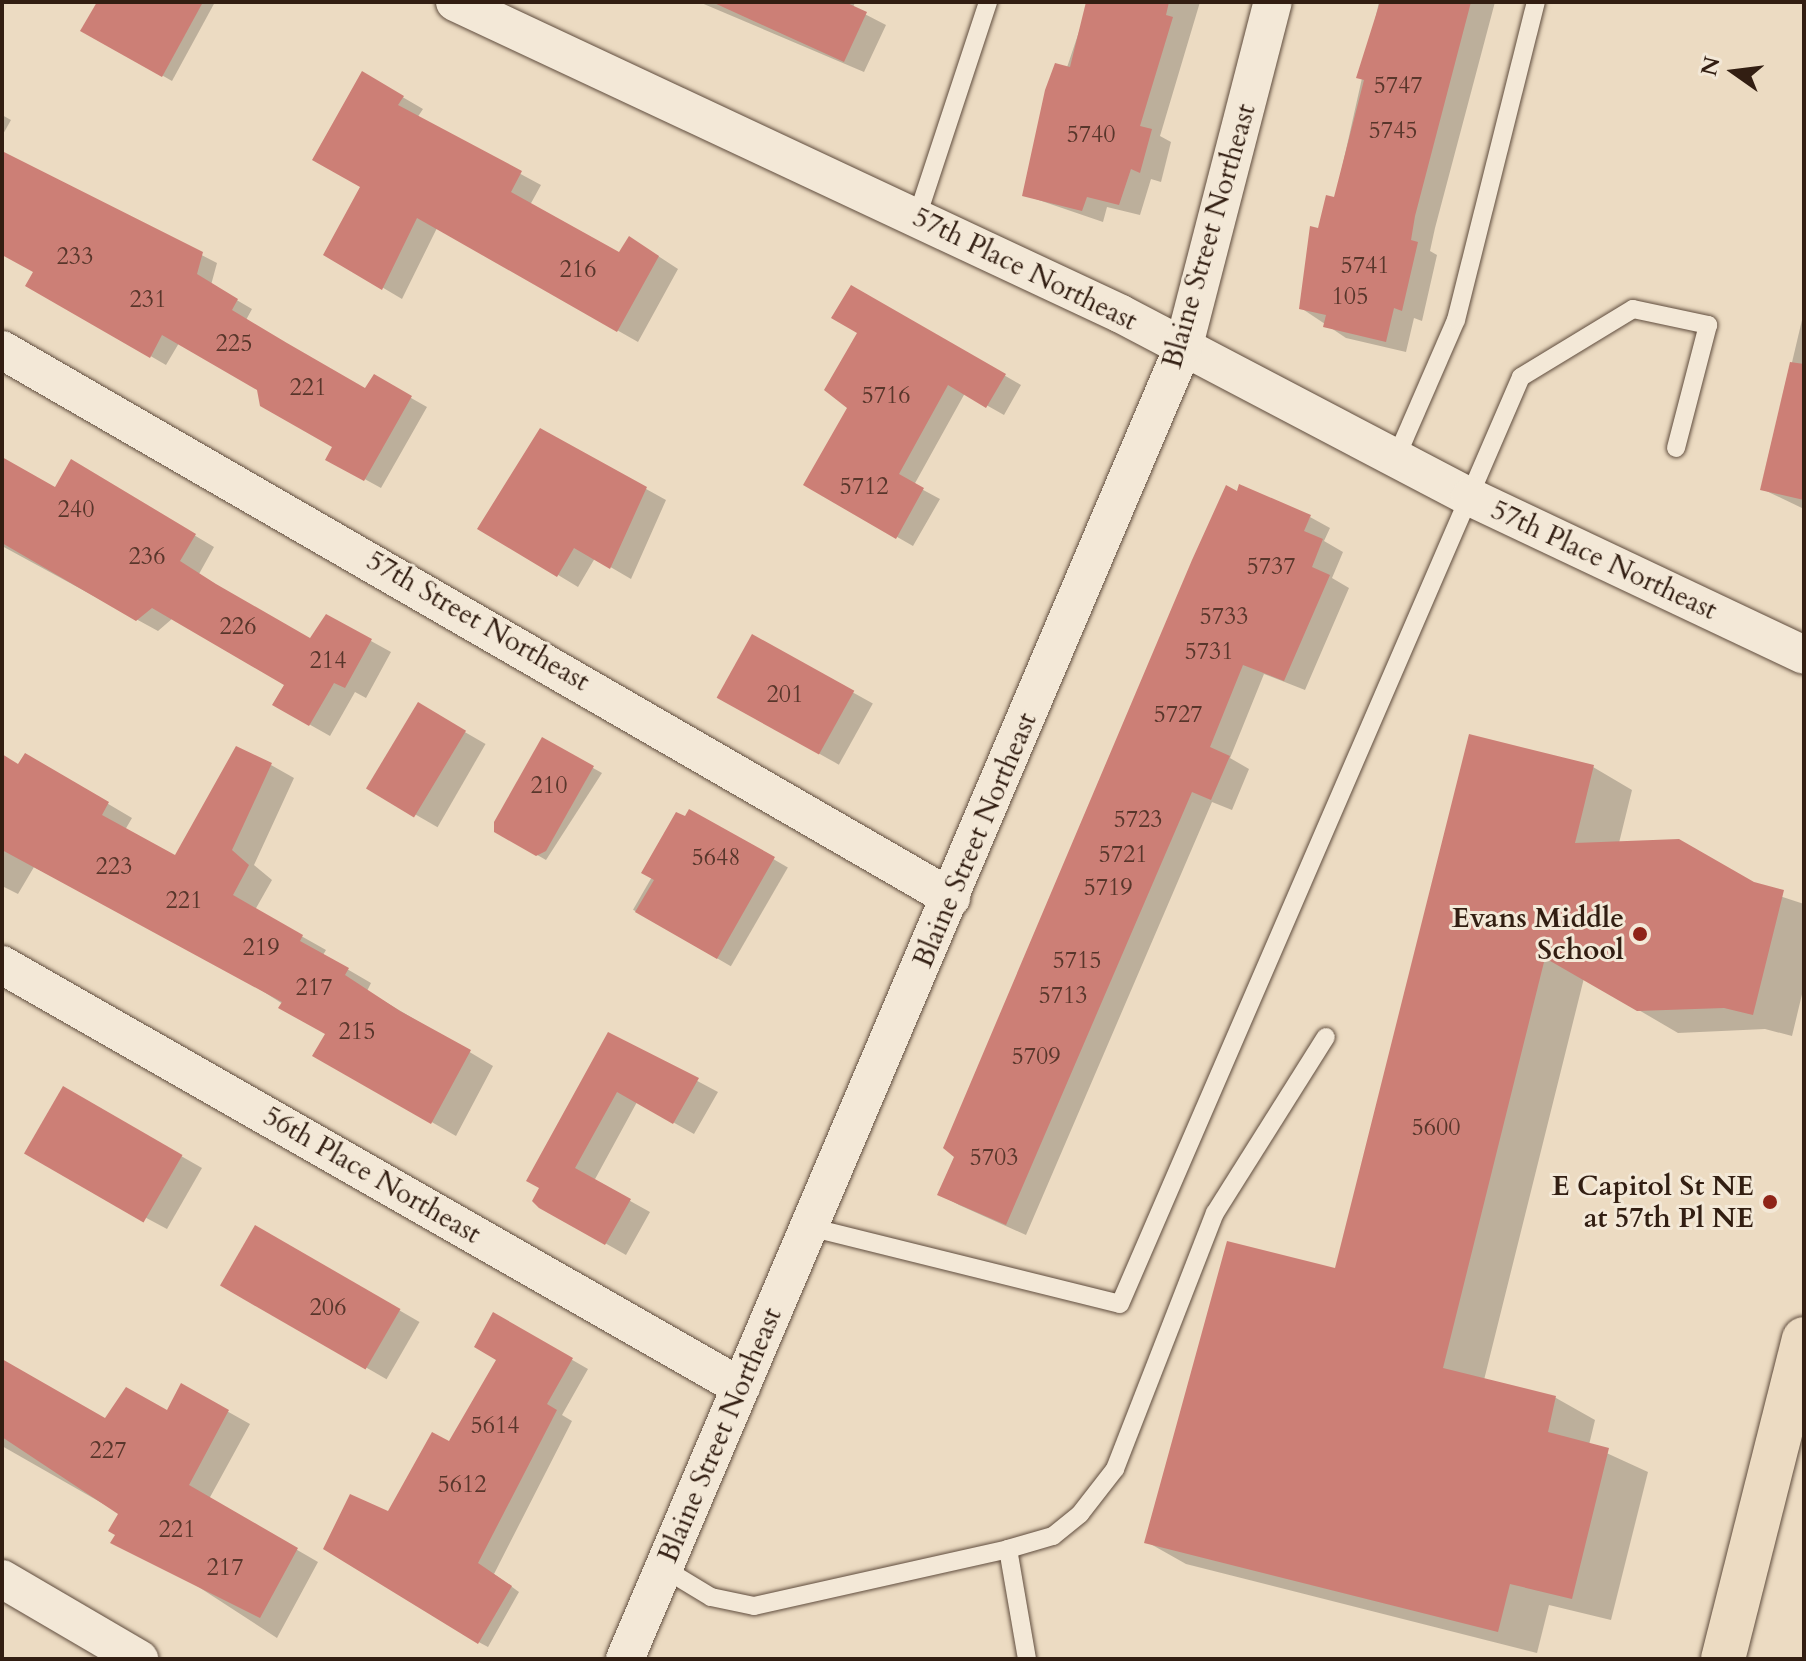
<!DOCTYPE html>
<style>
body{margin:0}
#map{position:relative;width:1806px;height:1661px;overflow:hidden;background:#ecdbc2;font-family:Cardo,serif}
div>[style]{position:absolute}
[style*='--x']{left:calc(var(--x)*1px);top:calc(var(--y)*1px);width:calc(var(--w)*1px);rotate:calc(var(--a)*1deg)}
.shadow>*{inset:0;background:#0003;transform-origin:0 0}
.building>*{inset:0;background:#cc7f76;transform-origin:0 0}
.roads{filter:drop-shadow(0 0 2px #604d3e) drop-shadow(0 0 2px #604d3e)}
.service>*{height:18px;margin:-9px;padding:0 9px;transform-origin:9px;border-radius:9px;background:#f3e8d7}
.minor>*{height:38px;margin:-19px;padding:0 19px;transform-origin:19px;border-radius:19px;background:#f3e8d7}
.primary>*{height:44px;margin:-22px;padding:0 22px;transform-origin:22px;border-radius:22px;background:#ecdbc2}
.dots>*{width:22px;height:22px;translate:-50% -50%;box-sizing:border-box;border:4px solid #f3e8d7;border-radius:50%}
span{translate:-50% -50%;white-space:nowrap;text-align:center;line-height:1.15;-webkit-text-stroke:6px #f3e8d7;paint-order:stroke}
.number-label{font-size:24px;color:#58362b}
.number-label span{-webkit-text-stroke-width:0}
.street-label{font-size:28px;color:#321e12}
.poi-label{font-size:28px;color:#321e12;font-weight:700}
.right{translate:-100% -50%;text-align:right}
.frame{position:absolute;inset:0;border:4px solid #321e12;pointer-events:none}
.north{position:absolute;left:1694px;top:32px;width:80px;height:80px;-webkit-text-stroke:6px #f3e8d7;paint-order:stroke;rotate:284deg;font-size:22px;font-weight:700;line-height:32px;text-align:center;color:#321e12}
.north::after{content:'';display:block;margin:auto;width:28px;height:36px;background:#321e12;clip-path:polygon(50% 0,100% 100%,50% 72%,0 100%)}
</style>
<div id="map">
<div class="shadow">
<i style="clip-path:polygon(99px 2px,215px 2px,172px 81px,83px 30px)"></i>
<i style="clip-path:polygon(699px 2px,855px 2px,853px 8px,886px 25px,864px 72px)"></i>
<i style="clip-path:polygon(1089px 2px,1200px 2px,1160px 136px,1171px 142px,1161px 182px,1151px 179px,1140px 215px,1107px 207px,1103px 222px,1024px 195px)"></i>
<i style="clip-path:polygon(1379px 2px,1495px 2px,1435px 228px,1430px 251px,1437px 255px,1422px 321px,1414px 318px,1406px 352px,1346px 338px,1301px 308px,1311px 229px,1320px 231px,1335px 199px)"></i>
<i style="clip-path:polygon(363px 74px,423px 109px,417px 118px,541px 185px,530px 205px,620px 255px,649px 250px,678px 269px,638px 342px,437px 228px,402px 299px,326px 254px,362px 187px)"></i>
<i style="clip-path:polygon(2px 115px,11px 120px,2px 136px)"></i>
<i style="clip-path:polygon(2px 152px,217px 263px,211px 285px,252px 309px,246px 320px,366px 391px,374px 377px,427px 407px,381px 488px,328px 459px,335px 447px,259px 389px,179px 343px,166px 365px,28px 285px,35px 271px,2px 253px)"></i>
<i style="clip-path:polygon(852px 287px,1021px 385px,1004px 415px,965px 393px,914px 485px,940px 499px,913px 546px,806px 485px,850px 408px,859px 332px)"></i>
<i style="clip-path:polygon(1802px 320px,1804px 320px,1804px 509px,1762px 489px)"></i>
<i style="clip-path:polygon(541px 431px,666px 500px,631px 579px,595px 558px,578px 587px,480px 528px)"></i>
<i style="clip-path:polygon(2px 460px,55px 490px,72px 462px,214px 547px,199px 574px,237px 598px,310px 641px,371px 641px,391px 652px,366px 698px,355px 692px,330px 736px,275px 705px,286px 685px,173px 618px,158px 631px,2px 546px)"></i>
<i style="clip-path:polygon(1310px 517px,1330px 528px,1324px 541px,1343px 552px,1332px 578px,1349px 588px,1305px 690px,1264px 674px,1230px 758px,1249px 769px,1232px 810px,1212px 802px,1026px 1235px,959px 1205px,939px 1194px)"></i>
<i style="left:753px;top:637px;width:137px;height:70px;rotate:29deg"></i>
<i style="left:418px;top:705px;width:78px;height:96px;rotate:30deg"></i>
<i style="clip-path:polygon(543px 740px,602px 773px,546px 860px,497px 832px)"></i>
<i style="clip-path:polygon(271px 765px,294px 778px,254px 865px,272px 880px,255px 910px,326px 950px,323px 955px,371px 983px,367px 991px,493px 1066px,456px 1136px,315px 1055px,328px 1033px,219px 963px,34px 867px,18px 894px,2px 886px,2px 768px,49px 769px,132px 818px,125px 830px,176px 858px)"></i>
<i style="clip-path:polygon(1593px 767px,1632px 790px,1619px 843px,1804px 904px,1804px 986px,1792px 1036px,1765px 1029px,1678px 1033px,1584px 978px,1484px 1380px,1556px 1398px,1595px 1420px,1589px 1445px,1648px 1472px,1611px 1620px,1549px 1605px,1537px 1653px,1186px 1564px,1147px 1542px,1336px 1271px)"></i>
<i style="left:690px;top:811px;width:113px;height:114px;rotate:30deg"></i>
<i style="clip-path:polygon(609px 1034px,718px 1092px,694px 1134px,637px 1102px,594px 1181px,650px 1212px,626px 1255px,540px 1206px)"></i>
<i style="clip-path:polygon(64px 1089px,202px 1168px,167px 1229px,49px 1166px)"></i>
<i style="left:255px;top:1227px;width:190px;height:66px;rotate:30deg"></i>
<i style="clip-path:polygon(494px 1315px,588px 1369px,562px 1415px,572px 1421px,494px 1574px,519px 1592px,488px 1647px,471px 1638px,388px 1514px,449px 1444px,499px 1359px)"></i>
<i style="clip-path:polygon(2px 1373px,106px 1420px,168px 1413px,182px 1386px,250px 1424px,209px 1499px,318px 1562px,277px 1638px,117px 1534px,121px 1514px,2px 1446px)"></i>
<i style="clip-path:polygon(350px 1657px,364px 1657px,367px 1659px,349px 1659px)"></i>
</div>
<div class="building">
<i style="clip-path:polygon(97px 2px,203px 2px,162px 77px,80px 31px)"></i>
<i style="clip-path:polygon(712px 2px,845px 2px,867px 12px,844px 62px)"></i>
<i style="clip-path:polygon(1086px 2px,1169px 2px,1166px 15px,1173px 17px,1140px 126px,1152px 129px,1140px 173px,1131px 169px,1119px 205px,1087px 197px,1082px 211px,1022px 196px,1045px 90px,1055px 63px,1070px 67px)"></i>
<i style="clip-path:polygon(1380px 2px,1471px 2px,1415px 216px,1411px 240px,1418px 242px,1402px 311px,1394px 308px,1386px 342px,1323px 327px,1326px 315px,1299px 309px,1310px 226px,1318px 228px,1326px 195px,1334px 197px,1364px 80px,1356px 78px)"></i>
<i style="clip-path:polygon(362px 71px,404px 96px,398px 105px,522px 171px,511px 192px,619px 252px,629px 236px,659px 256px,617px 332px,417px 218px,382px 290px,323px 255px,360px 187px,312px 160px)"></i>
<i style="clip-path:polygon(2px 151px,203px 252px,197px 274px,238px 299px,232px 310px,287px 343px,365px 388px,374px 374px,412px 396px,364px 481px,325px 460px,332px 447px,260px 406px,257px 390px,162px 335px,150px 358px,25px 286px,33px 272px,2px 255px)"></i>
<i style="clip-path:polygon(851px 285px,1006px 374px,986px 408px,948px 385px,899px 474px,924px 488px,896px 539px,803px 485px,847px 408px,824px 390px,857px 333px,831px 318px)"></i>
<i style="clip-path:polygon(1790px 362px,1804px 364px,1804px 500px,1760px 490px)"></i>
<i style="clip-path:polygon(540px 428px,647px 487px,610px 569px,574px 548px,557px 577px,477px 529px)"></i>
<i style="clip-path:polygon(2px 457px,55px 487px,71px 459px,196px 534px,180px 561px,216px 584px,310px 638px,326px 614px,372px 639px,345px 688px,334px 683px,309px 726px,272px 705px,284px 685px,152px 608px,136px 621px,2px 543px)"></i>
<i style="clip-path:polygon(1239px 484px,1311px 515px,1304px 531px,1323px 539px,1312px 567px,1330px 575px,1284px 681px,1243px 665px,1210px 747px,1230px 756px,1211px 800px,1192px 792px,1006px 1225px,937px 1195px,954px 1157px,943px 1148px,1192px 560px,1226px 485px,1237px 491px)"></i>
<i style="left:752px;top:634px;width:117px;height:73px;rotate:29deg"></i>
<i style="left:418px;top:702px;width:56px;height:101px;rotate:31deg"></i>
<i style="clip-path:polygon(1469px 734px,1594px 765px,1575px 843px,1679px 839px,1754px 882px,1784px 890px,1753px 1015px,1724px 1008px,1637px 1011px,1545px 958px,1443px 1368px,1556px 1396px,1548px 1432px,1609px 1448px,1572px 1599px,1510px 1584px,1498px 1632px,1144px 1543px,1227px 1241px,1335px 1268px)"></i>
<i style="clip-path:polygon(542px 737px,594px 766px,546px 851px,536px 856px,494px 832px,494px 822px)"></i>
<i style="clip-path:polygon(236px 746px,272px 763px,232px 850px,249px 865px,233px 895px,303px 935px,300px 941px,349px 968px,345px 975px,400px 1011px,471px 1050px,431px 1124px,312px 1056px,325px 1034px,278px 1008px,282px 1002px,2px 850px,2px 754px,18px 764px,25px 753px,109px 802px,102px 815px,175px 855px)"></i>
<i style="clip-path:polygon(689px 809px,775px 857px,717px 959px,635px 912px,654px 880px,641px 873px,676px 812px,685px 816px)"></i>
<i style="clip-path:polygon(608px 1032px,699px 1078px,673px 1124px,617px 1092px,575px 1168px,631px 1199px,605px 1245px,539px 1208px,532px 1201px,539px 1188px,526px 1181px)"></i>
<i style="left:63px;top:1086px;width:138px;height:78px;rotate:30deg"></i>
<i style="left:255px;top:1225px;width:168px;height:70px;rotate:30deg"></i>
<i style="clip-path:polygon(493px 1312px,573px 1358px,547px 1404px,557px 1410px,478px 1563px,512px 1586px,478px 1644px,323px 1549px,350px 1494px,388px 1511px,432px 1432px,449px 1441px,496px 1360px,474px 1347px)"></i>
<i style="clip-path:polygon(2px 1359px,105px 1418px,126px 1387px,167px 1410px,181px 1383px,229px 1410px,189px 1485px,298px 1548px,260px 1618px,110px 1543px,115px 1535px,108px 1531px,118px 1514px,2px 1437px)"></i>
</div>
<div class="roads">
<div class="service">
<i style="--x:917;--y:217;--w:226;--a:-71.7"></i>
<i style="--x:1396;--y:458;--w:150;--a:-66.5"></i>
<i style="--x:1456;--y:320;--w:328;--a:-75.9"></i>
<i style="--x:809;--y:1227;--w:320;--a:13.9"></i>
<i style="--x:1120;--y:1304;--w:1010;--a:-66.61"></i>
<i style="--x:1521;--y:377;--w:131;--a:-31.3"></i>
<i style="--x:1633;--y:309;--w:77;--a:12"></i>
<i style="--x:1708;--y:325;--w:127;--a:104.6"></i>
<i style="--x:1008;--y:1549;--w:112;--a:80.2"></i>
<i style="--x:663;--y:1568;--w:56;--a:31.1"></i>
<i style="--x:711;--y:1597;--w:44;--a:11.8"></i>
<i style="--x:754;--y:1606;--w:260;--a:-12.6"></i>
<i style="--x:1008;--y:1549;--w:47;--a:-16.1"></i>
<i style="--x:1053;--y:1536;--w:35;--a:-39"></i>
<i style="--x:1080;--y:1514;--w:57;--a:-52.1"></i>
<i style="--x:1115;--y:1469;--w:275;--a:-68.7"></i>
<i style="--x:1215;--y:1213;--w:208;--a:-57.8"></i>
</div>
<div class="minor">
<i style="--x:455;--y:2;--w:735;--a:25.1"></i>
<i style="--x:1121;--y:314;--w:394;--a:27.7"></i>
<i style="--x:1470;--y:497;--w:369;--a:25.3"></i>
<i style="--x:2;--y:350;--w:1096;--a:30"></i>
<i style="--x:2;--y:965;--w:851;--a:29.73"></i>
<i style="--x:2;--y:1579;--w:159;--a:30.3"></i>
<i style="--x:625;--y:1659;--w:1428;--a:-66.95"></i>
<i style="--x:1184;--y:345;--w:354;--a:-75.5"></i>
</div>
<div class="primary">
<i style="--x:1723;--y:1659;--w:330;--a:-75.8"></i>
</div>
</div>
<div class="dots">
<i style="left:1640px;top:934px;background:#8f2418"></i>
<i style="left:1770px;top:1202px;background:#8f2418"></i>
</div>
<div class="number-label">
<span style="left:1398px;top:86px">5747</span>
<span style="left:1393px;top:131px">5745</span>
<span style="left:1091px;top:135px">5740</span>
<span style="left:75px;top:257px">233</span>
<span style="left:1365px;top:266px">5741</span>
<span style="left:578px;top:270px">216</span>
<span style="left:1350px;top:297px">105</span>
<span style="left:148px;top:300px">231</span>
<span style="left:234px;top:344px">225</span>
<span style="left:308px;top:388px">221</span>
<span style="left:886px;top:396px">5716</span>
<span style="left:864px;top:487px">5712</span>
<span style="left:76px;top:510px">240</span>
<span style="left:147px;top:557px">236</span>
<span style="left:1271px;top:567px">5737</span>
<span style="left:1224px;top:617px">5733</span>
<span style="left:238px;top:627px">226</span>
<span style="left:1209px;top:652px">5731</span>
<span style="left:328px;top:661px">214</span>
<span style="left:785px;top:695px">201</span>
<span style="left:1178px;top:715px">5727</span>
<span style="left:549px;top:786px">210</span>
<span style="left:1138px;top:820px">5723</span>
<span style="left:1123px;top:855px">5721</span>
<span style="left:716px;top:858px">5648</span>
<span style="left:114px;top:867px">223</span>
<span style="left:1108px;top:888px">5719</span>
<span style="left:184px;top:901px">221</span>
<span style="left:261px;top:948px">219</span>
<span style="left:1077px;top:961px">5715</span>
<span style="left:314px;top:988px">217</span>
<span style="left:1063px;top:996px">5713</span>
<span style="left:357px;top:1032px">215</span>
<span style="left:1036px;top:1057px">5709</span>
<span style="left:1436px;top:1128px">5600</span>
<span style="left:994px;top:1158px">5703</span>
<span style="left:328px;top:1308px">206</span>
<span style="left:495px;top:1426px">5614</span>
<span style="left:108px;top:1451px">227</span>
<span style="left:462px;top:1485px">5612</span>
<span style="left:177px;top:1530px">221</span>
<span style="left:225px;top:1568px">217</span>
</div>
<div class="street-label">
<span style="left:1209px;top:236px;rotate:-74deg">Blaine Street Northeast</span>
<span style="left:1025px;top:269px;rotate:26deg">57th Place Northeast</span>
<span style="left:1604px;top:560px;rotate:25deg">57th Place Northeast</span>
<span style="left:478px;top:621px;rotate:30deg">57th Street Northeast</span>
<span style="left:975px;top:840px;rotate:-67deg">Blaine Street Northeast</span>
<span style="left:372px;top:1175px;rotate:30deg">56th Place Northeast</span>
<span style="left:720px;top:1435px;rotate:-67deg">Blaine Street Northeast</span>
</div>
<div class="poi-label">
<span class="right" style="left:1624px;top:934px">Evans Middle<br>School</span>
<span class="right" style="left:1754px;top:1202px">E Capitol St NE<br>at 57th Pl NE</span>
</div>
<div class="frame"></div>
<div class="north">N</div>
</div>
